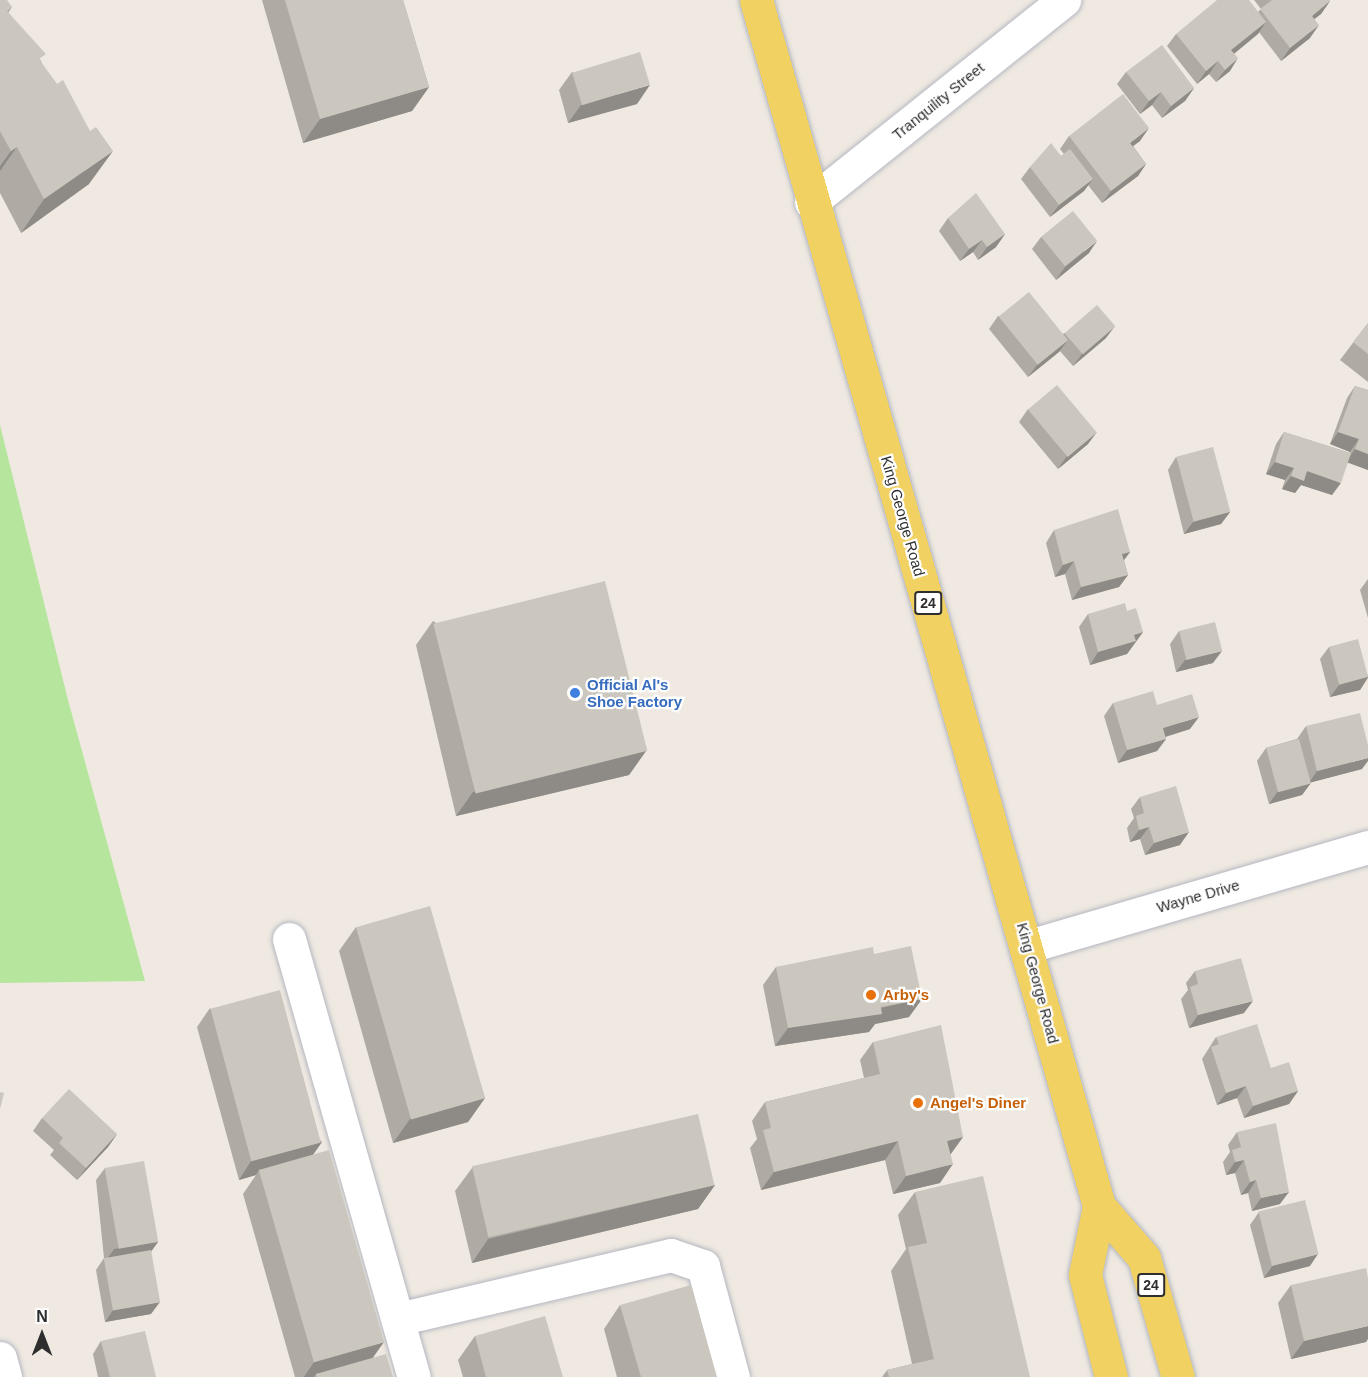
<!DOCTYPE html>
<style>
body{margin:0}
#map{position:relative;width:1368px;height:1377px;overflow:hidden;background:#efe9e1;font-family:Arial,sans-serif}
div>[style]{position:absolute}
[style*='--x']{left:calc(var(--x)*1px);top:calc(var(--y)*1px);width:calc(var(--w)*1px);rotate:calc(var(--a)*1deg)}
.green>*{inset:0;background:#b6e59e}
.roads{filter:drop-shadow(0 0 2px #b4b7c1) drop-shadow(0 0 2px #b4b7c1)}
.minor>*{height:33px;margin:-16.5px;padding:0 16.5px;transform-origin:16.5px;border-radius:16.5px;background:#fff}
.major>*{height:33px;margin:-16.5px;padding:0 16.5px;transform-origin:16.5px;border-radius:16.5px;background:#f2d163}
.wall>*{inset:0;background:#afaba4}
.shaded-wall>*{inset:0;background:#8e8b86}
.building>*{inset:0;background:#cbc7bf;transform-origin:0 0}
.dots>*{width:16px;height:16px;translate:-50% -50%;box-sizing:border-box;border:3px solid #fff;border-radius:50%}
span{translate:-50% -50%;white-space:nowrap;text-align:center;line-height:1.15;-webkit-text-stroke:4.5px #fff;paint-order:stroke}
.shield-label span{padding:2px 4px;background:#fff;border:2px solid;border-radius:4px;-webkit-text-stroke-width:0}
.shield-label{font-size:14px;color:#2e2e2e;font-weight:700}
.street-label{font-size:15px;color:#2e2e2e}
.shop-label{font-size:15px;color:#366cbe;font-weight:700}
.left{translate:0 -50%;text-align:left}
.food-label{font-size:15px;color:#c56008;font-weight:700}
.north{position:absolute;left:12px;top:1305px;width:60px;height:60px;-webkit-text-stroke:4px #fff;paint-order:stroke;rotate:0deg;font-size:16px;font-weight:700;line-height:24px;text-align:center;color:#2e2e2e}
.north::after{content:'';display:block;margin:auto;width:21px;height:27px;background:#2e2e2e;clip-path:polygon(50% 0,100% 100%,50% 72%,0 100%)}
</style>
<div id="map">
<div class="green">
<i style="clip-path:polygon(0 425px,68px 700px,145px 981px,0 983px)"></i>
</div>
<div class="roads">
<div class="minor">
<i style="--x:811;--y:202;--w:324;--a:-38.6"></i>
<i style="--x:289;--y:939;--w:455;--a:74.1"></i>
<i style="--x:1029;--y:946;--w:353;--a:-16.3"></i>
<i style="--x:398;--y:1319;--w:280;--a:-13.2"></i>
<i style="--x:671;--y:1255;--w:34;--a:19"></i>
<i style="--x:703;--y:1266;--w:115;--a:74.9"></i>
<i style="--x:0;--y:1358;--w:20;--a:75"></i>
</div>
<div class="major">
<i style="--x:756;--y:0;--w:1254;--a:74.12"></i>
<i style="--x:1099;--y:1206;--w:69;--a:49.1"></i>
<i style="--x:1144;--y:1258;--w:124;--a:74.1"></i>
<i style="--x:1099;--y:1206;--w:70;--a:101.5"></i>
<i style="--x:1085;--y:1275;--w:105;--a:75.7"></i>
</div>
</div>
<div class="wall">
<i style="clip-path:polygon(0 0,12px 7px,8px 13px,41px 61px,89px 184px,21px 233px,0 193px)"></i>
<i style="clip-path:polygon(262px 0,403px 0,429px 87px,412px 111px,303px 143px)"></i>
<i style="clip-path:polygon(1254px 0,1329px 0,1330px 1px,1321px 14px,1314px 19px,1310px 38px,1281px 61px,1259px 32px,1234px 53px,1230px 71px,1216px 82px,1209px 74px,1197px 84px,1167px 46px,1176px 34px,1258px 12px,1261px 9px)"></i>
<i style="clip-path:polygon(572px 72px,637px 104px,568px 123px,559px 90px)"></i>
<i style="clip-path:polygon(1126px 72px,1194px 88px,1185px 101px,1162px 118px,1152px 105px,1140px 114px,1117px 84px)"></i>
<i style="clip-path:polygon(1069px 136px,1140px 141px,1133px 146px,1146px 164px,1138px 176px,1102px 203px,1088px 185px,1084px 191px,1050px 217px,1021px 179px,1030px 167px,1061px 156px,1064px 154px,1060px 149px)"></i>
<i style="clip-path:polygon(948px 218px,1005px 234px,996px 247px,978px 260px,973px 252px,960px 261px,939px 231px)"></i>
<i style="clip-path:polygon(1041px 237px,1089px 253px,1056px 280px,1032px 249px)"></i>
<i style="clip-path:polygon(998px 316px,1063px 334px,1064px 333px,1106px 338px,1073px 366px,1060px 351px,1028px 377px,989px 329px)"></i>
<i style="clip-path:polygon(1368px 323px,1368px 382px,1340px 360px)"></i>
<i style="clip-path:polygon(1355px 386px,1368px 390px,1368px 470px,1348px 462px,1332px 495px,1301px 485px,1295px 493px,1282px 489px,1285px 480px,1266px 474px,1276px 444px,1284px 432px,1350px 453px,1350px 452px,1330px 444px,1347px 398px)"></i>
<i style="clip-path:polygon(1028px 409px,1088px 444px,1058px 469px,1019px 422px)"></i>
<i style="clip-path:polygon(1176px 457px,1230px 512px,1221px 524px,1184px 534px,1168px 470px)"></i>
<i style="clip-path:polygon(1054px 530px,1130px 552px,1124px 560px,1128px 575px,1119px 587px,1072px 600px,1065px 574px,1055px 577px,1046px 543px)"></i>
<i style="clip-path:polygon(1368px 579px,1368px 618px,1360px 590px)"></i>
<i style="clip-path:polygon(1127px 611px,1143px 632px,1127px 654px,1090px 665px,1079px 627px,1088px 614px)"></i>
<i style="clip-path:polygon(433px 621px,646px 751px,629px 775px,456px 816px,416px 645px)"></i>
<i style="clip-path:polygon(1179px 631px,1213px 663px,1176px 672px,1170px 644px)"></i>
<i style="clip-path:polygon(1329px 647px,1368px 675px,1368px 678px,1360px 690px,1330px 697px,1320px 659px)"></i>
<i style="clip-path:polygon(1113px 703px,1157px 705px,1190px 729px,1166px 737px,1166px 739px,1157px 751px,1118px 763px,1104px 716px)"></i>
<i style="clip-path:polygon(1306px 726px,1362px 769px,1311px 782px,1302px 795px,1269px 804px,1257px 761px,1266px 748px,1297px 739px)"></i>
<i style="clip-path:polygon(1140px 797px,1180px 845px,1145px 855px,1140px 839px,1130px 842px,1127px 828px,1134px 818px,1131px 809px)"></i>
<i style="clip-path:polygon(356px 927px,485px 1098px,468px 1122px,393px 1143px,339px 951px)"></i>
<i style="clip-path:polygon(874px 954px,922px 999px,909px 1017px,875px 1024px,869px 1032px,775px 1046px,763px 985px,776px 967px)"></i>
<i style="clip-path:polygon(1195px 971px,1244px 1013px,1189px 1028px,1181px 999px,1188px 990px,1186px 983px)"></i>
<i style="clip-path:polygon(210px 1008px,322px 1142px,313px 1155px,373px 1357px,393px 1377px,295px 1377px,243px 1194px,256px 1175px,239px 1180px,197px 1027px)"></i>
<i style="clip-path:polygon(1216px 1037px,1271px 1068px,1298px 1091px,1289px 1104px,1244px 1118px,1237px 1098px,1217px 1105px,1202px 1059px)"></i>
<i style="clip-path:polygon(873px 1042px,963px 1137px,950px 1155px,940px 1183px,893px 1194px,885px 1160px,761px 1190px,750px 1148px,757px 1139px,752px 1121px,765px 1102px,864px 1078px,860px 1060px)"></i>
<i style="clip-path:polygon(42px 1118px,117px 1134px,108px 1147px,77px 1180px,50px 1155px,54px 1150px,33px 1131px)"></i>
<i style="clip-path:polygon(1237px 1132px,1280px 1204px,1252px 1211px,1248px 1193px,1241px 1195px,1235px 1173px,1226px 1175px,1223px 1162px,1230px 1152px,1228px 1145px)"></i>
<i style="clip-path:polygon(105px 1168px,158px 1242px,151px 1252px,151px 1314px,105px 1322px,96px 1270px,104px 1258px,96px 1180px)"></i>
<i style="clip-path:polygon(472px 1168px,715px 1185px,698px 1209px,472px 1263px,455px 1191px)"></i>
<i style="clip-path:polygon(915px 1192px,1030px 1377px,882px 1377px,887px 1370px,912px 1364px,891px 1271px,906px 1249px,898px 1215px)"></i>
<i style="clip-path:polygon(1259px 1212px,1310px 1266px,1264px 1278px,1250px 1225px)"></i>
<i style="clip-path:polygon(1291px 1285px,1366px 1342px,1291px 1359px,1278px 1303px)"></i>
<i style="clip-path:polygon(620px 1305px,717px 1377px,617px 1377px,604px 1329px)"></i>
<i style="clip-path:polygon(475px 1336px,563px 1377px,463px 1377px,458px 1360px)"></i>
<i style="clip-path:polygon(101px 1341px,156px 1377px,98px 1377px,93px 1354px)"></i>
</div>
<div class="shaded-wall">
<i style="clip-path:polygon(1330px 1px,1321px 14px,1303px 28px,1312px 16px)"></i>
<i style="clip-path:polygon(1266px 22px,1258px 34px,1223px 63px,1231px 50px)"></i>
<i style="clip-path:polygon(1319px 25px,1310px 38px,1281px 61px,1290px 48px)"></i>
<i style="clip-path:polygon(1238px 58px,1230px 71px,1216px 82px,1225px 70px)"></i>
<i style="clip-path:polygon(1218px 61px,1209px 74px,1197px 84px,1206px 71px)"></i>
<i style="clip-path:polygon(650px 85px,637px 104px,568px 123px,581px 105px)"></i>
<i style="clip-path:polygon(429px 87px,412px 111px,303px 143px,320px 119px)"></i>
<i style="clip-path:polygon(1194px 88px,1185px 101px,1162px 118px,1171px 106px)"></i>
<i style="clip-path:polygon(1161px 92px,1152px 105px,1140px 114px,1149px 101px)"></i>
<i style="clip-path:polygon(1149px 128px,1140px 141px,1121px 155px,1130px 143px)"></i>
<i style="clip-path:polygon(17px 147px,0 171px,0 166px,11px 151px)"></i>
<i style="clip-path:polygon(113px 151px,89px 184px,21px 233px,44px 199px)"></i>
<i style="clip-path:polygon(1146px 164px,1138px 176px,1102px 203px,1111px 191px)"></i>
<i style="clip-path:polygon(1093px 179px,1084px 191px,1050px 217px,1059px 205px)"></i>
<i style="clip-path:polygon(1005px 234px,996px 247px,978px 260px,987px 247px)"></i>
<i style="clip-path:polygon(982px 240px,973px 252px,960px 261px,969px 249px)"></i>
<i style="clip-path:polygon(1097px 241px,1089px 253px,1056px 280px,1065px 267px)"></i>
<i style="clip-path:polygon(1115px 326px,1106px 338px,1073px 366px,1082px 354px)"></i>
<i style="clip-path:polygon(1068px 340px,1059px 352px,1028px 377px,1037px 365px)"></i>
<i style="clip-path:polygon(1097px 432px,1088px 444px,1058px 469px,1067px 456px)"></i>
<i style="clip-path:polygon(1338px 432px,1359px 439px,1350px 452px,1330px 444px)"></i>
<i style="clip-path:polygon(1355px 449px,1368px 454px,1368px 470px,1346px 462px)"></i>
<i style="clip-path:polygon(1275px 462px,1294px 468px,1285px 480px,1266px 474px)"></i>
<i style="clip-path:polygon(1307px 471px,1341px 483px,1332px 495px,1301px 485px,1295px 493px,1282px 489px,1291px 476px)"></i>
<i style="clip-path:polygon(1230px 512px,1221px 524px,1184px 534px,1193px 522px)"></i>
<i style="clip-path:polygon(1130px 552px,1121px 564px,1122px 554px)"></i>
<i style="clip-path:polygon(1074px 561px,1065px 574px,1055px 577px,1063px 565px)"></i>
<i style="clip-path:polygon(1128px 575px,1119px 587px,1072px 600px,1081px 587px)"></i>
<i style="clip-path:polygon(1143px 632px,1127px 654px,1090px 665px,1098px 652px,1134px 635px)"></i>
<i style="clip-path:polygon(1222px 651px,1213px 663px,1176px 672px,1185px 660px)"></i>
<i style="clip-path:polygon(1368px 677px,1360px 690px,1330px 697px,1339px 685px)"></i>
<i style="clip-path:polygon(1199px 717px,1190px 729px,1154px 740px,1163px 728px)"></i>
<i style="clip-path:polygon(1166px 739px,1157px 751px,1118px 763px,1127px 750px)"></i>
<i style="clip-path:polygon(646px 751px,629px 775px,456px 816px,473px 792px)"></i>
<i style="clip-path:polygon(1368px 758px,1368px 761px,1362px 769px,1309px 783px,1317px 771px)"></i>
<i style="clip-path:polygon(1311px 783px,1302px 795px,1269px 804px,1278px 791px)"></i>
<i style="clip-path:polygon(1149px 827px,1140px 839px,1130px 842px,1139px 830px)"></i>
<i style="clip-path:polygon(1189px 832px,1180px 845px,1145px 855px,1154px 843px)"></i>
<i style="clip-path:polygon(922px 999px,909px 1017px,875px 1024px,869px 1032px,775px 1046px,788px 1028px)"></i>
<i style="clip-path:polygon(1253px 1001px,1244px 1013px,1189px 1028px,1198px 1015px)"></i>
<i style="clip-path:polygon(1246px 1086px,1237px 1098px,1217px 1105px,1226px 1093px)"></i>
<i style="clip-path:polygon(1298px 1091px,1289px 1104px,1244px 1118px,1253px 1106px)"></i>
<i style="clip-path:polygon(485px 1098px,468px 1122px,393px 1143px,410px 1119px)"></i>
<i style="clip-path:polygon(117px 1134px,108px 1147px,77px 1180px,86px 1168px)"></i>
<i style="clip-path:polygon(963px 1137px,950px 1155px,947px 1141px)"></i>
<i style="clip-path:polygon(898px 1141px,885px 1160px,761px 1190px,774px 1172px)"></i>
<i style="clip-path:polygon(322px 1142px,309px 1160px,259px 1170px,256px 1175px,239px 1180px,251px 1161px)"></i>
<i style="clip-path:polygon(1244px 1160px,1235px 1173px,1226px 1175px,1235px 1162px)"></i>
<i style="clip-path:polygon(953px 1164px,940px 1183px,893px 1194px,906px 1176px)"></i>
<i style="clip-path:polygon(1256px 1180px,1248px 1193px,1241px 1195px,1250px 1182px)"></i>
<i style="clip-path:polygon(715px 1185px,698px 1209px,472px 1263px,488px 1239px)"></i>
<i style="clip-path:polygon(1289px 1192px,1280px 1204px,1252px 1211px,1261px 1198px)"></i>
<i style="clip-path:polygon(158px 1242px,149px 1254px,105px 1262px,114px 1249px)"></i>
<i style="clip-path:polygon(1318px 1254px,1310px 1266px,1264px 1278px,1273px 1265px)"></i>
<i style="clip-path:polygon(160px 1302px,151px 1314px,105px 1322px,113px 1310px)"></i>
<i style="clip-path:polygon(1368px 1326px,1368px 1339px,1366px 1342px,1291px 1359px,1304px 1341px)"></i>
<i style="clip-path:polygon(384px 1342px,367px 1366px,316px 1374px,314px 1377px,304px 1377px,314px 1362px)"></i>
</div>
<div class="building">
<i style="clip-path:polygon(0 0,7px 0,12px 7px,7px 11px,46px 54px,39px 59px,57px 84px,63px 80px,90px 131px,96px 127px,113px 151px,44px 199px,17px 147px,11px 151px,0 131px)"></i>
<i style="clip-path:polygon(285px 0,403px 0,429px 87px,320px 119px)"></i>
<i style="clip-path:polygon(1217px 0,1249px 0,1266px 22px,1231px 50px,1238px 58px,1225px 70px,1218px 61px,1206px 71px,1176px 34px)"></i>
<i style="clip-path:polygon(1272px 0,1329px 0,1330px 1px,1312px 16px,1319px 25px,1290px 48px,1260px 9px)"></i>
<i style="clip-path:polygon(1162px 45px,1194px 88px,1171px 106px,1161px 92px,1149px 101px,1126px 72px)"></i>
<i style="left:640px;top:52px;width:34px;height:71px;rotate:73deg"></i>
<i style="clip-path:polygon(1123px 94px,1149px 128px,1130px 143px,1146px 164px,1111px 191px,1069px 136px)"></i>
<i style="clip-path:polygon(1051px 143px,1061px 156px,1070px 149px,1093px 179px,1059px 205px,1030px 167px)"></i>
<i style="clip-path:polygon(976px 193px,1005px 234px,987px 247px,982px 240px,969px 249px,948px 218px)"></i>
<i style="left:1073px;top:211px;width:38px;height:41px;rotate:51deg"></i>
<i style="left:1029px;top:292px;width:62px;height:39px;rotate:51deg"></i>
<i style="left:1097px;top:305px;width:28px;height:43px;rotate:49deg"></i>
<i style="clip-path:polygon(1368px 323px,1368px 354px,1353px 342px)"></i>
<i style="left:1057px;top:385px;width:62px;height:38px;rotate:50deg"></i>
<i style="clip-path:polygon(1355px 386px,1368px 390px,1368px 454px,1355px 449px,1359px 439px,1338px 432px)"></i>
<i style="clip-path:polygon(1284px 432px,1351px 453px,1341px 483px,1307px 471px,1304px 481px,1291px 476px,1294px 468px,1275px 462px)"></i>
<i style="left:1213px;top:447px;width:67px;height:38px;rotate:75deg"></i>
<i style="clip-path:polygon(1118px 509px,1130px 552px,1122px 554px,1128px 575px,1081px 587px,1074px 561px,1063px 565px,1054px 530px)"></i>
<i style="left:605px;top:581px;width:175px;height:177px;rotate:76deg"></i>
<i style="clip-path:polygon(1125px 603px,1127px 611px,1136px 608px,1143px 632px,1134px 635px,1136px 641px,1098px 652px,1088px 614px)"></i>
<i style="left:1215px;top:622px;width:30px;height:37px;rotate:76deg"></i>
<i style="left:1358px;top:639px;width:39px;height:30px;rotate:75deg"></i>
<i style="clip-path:polygon(1153px 691px,1157px 705px,1192px 694px,1199px 717px,1163px 728px,1166px 739px,1127px 750px,1113px 703px)"></i>
<i style="clip-path:polygon(1360px 713px,1368px 745px,1368px 758px,1317px 771px,1306px 726px)"></i>
<i style="left:1299px;top:739px;width:46px;height:34px;rotate:75deg"></i>
<i style="clip-path:polygon(1176px 786px,1189px 832px,1154px 843px,1149px 827px,1139px 830px,1136px 816px,1144px 813px,1140px 797px)"></i>
<i style="left:430px;top:906px;width:200px;height:77px;rotate:74deg"></i>
<i style="clip-path:polygon(911px 946px,922px 999px,881px 1007px,882px 1014px,788px 1028px,776px 967px,873px 947px,874px 954px)"></i>
<i style="clip-path:polygon(1241px 958px,1253px 1001px,1198px 1015px,1190px 987px,1198px 984px,1195px 971px)"></i>
<i style="left:280px;top:990px;width:158px;height:72px;rotate:75deg"></i>
<i style="clip-path:polygon(1257px 1024px,1271px 1068px,1289px 1062px,1298px 1091px,1253px 1106px,1246px 1086px,1226px 1093px,1211px 1047px,1219px 1044px,1216px 1037px)"></i>
<i style="clip-path:polygon(941px 1025px,963px 1137px,947px 1141px,953px 1164px,906px 1176px,898px 1141px,774px 1172px,763px 1130px,771px 1128px,765px 1102px,880px 1074px,873px 1042px)"></i>
<i style="clip-path:polygon(69px 1089px,117px 1134px,86px 1168px,59px 1143px,63px 1138px,42px 1118px)"></i>
<i style="clip-path:polygon(0 1092px,4px 1093px,0 1109px)"></i>
<i style="left:698px;top:1114px;width:73px;height:232px;rotate:77deg"></i>
<i style="clip-path:polygon(1276px 1123px,1289px 1192px,1261px 1198px,1256px 1180px,1250px 1182px,1244px 1160px,1235px 1162px,1232px 1150px,1241px 1147px,1237px 1132px)"></i>
<i style="left:329px;top:1150px;width:200px;height:73px;rotate:74deg"></i>
<i style="left:144px;top:1161px;width:82px;height:40px;rotate:80deg"></i>
<i style="clip-path:polygon(983px 1176px,1030px 1377px,889px 1377px,887px 1370px,934px 1359px,908px 1247px,927px 1243px,915px 1192px)"></i>
<i style="left:1305px;top:1200px;width:56px;height:48px;rotate:76deg"></i>
<i style="left:151px;top:1250px;width:53px;height:48px;rotate:80deg"></i>
<i style="clip-path:polygon(1366px 1268px,1368px 1278px,1368px 1326px,1304px 1341px,1291px 1285px)"></i>
<i style="clip-path:polygon(691px 1285px,717px 1377px,641px 1377px,620px 1305px)"></i>
<i style="clip-path:polygon(545px 1316px,563px 1377px,486px 1377px,475px 1336px)"></i>
<i style="clip-path:polygon(145px 1331px,156px 1377px,110px 1377px,101px 1341px)"></i>
<i style="clip-path:polygon(386px 1354px,393px 1377px,317px 1377px,316px 1374px)"></i>
</div>
<div class="dots">
<i style="left:575px;top:693px;background:#3f7fe0"></i>
<i style="left:871px;top:995px;background:#e8710a"></i>
<i style="left:918px;top:1103px;background:#e8710a"></i>
</div>
<div class="shield-label">
<span style="left:928px;top:603px">24</span>
<span style="left:1151px;top:1285px">24</span>
</div>
<div class="street-label">
<span style="left:938px;top:101px;rotate:-39deg">Tranquility Street</span>
<span style="left:903px;top:516px;rotate:74deg">King George Road</span>
<span style="left:1198px;top:896px;rotate:-16deg">Wayne Drive</span>
<span style="left:1038px;top:983px;rotate:75deg">King George Road</span>
</div>
<div class="shop-label">
<span class="left" style="left:587px;top:693px">Official Al's<br>Shoe Factory</span>
</div>
<div class="food-label">
<span class="left" style="left:883px;top:995px">Arby's</span>
<span class="left" style="left:930px;top:1103px">Angel's Diner</span>
</div>
<div class="north">N</div>
</div>
